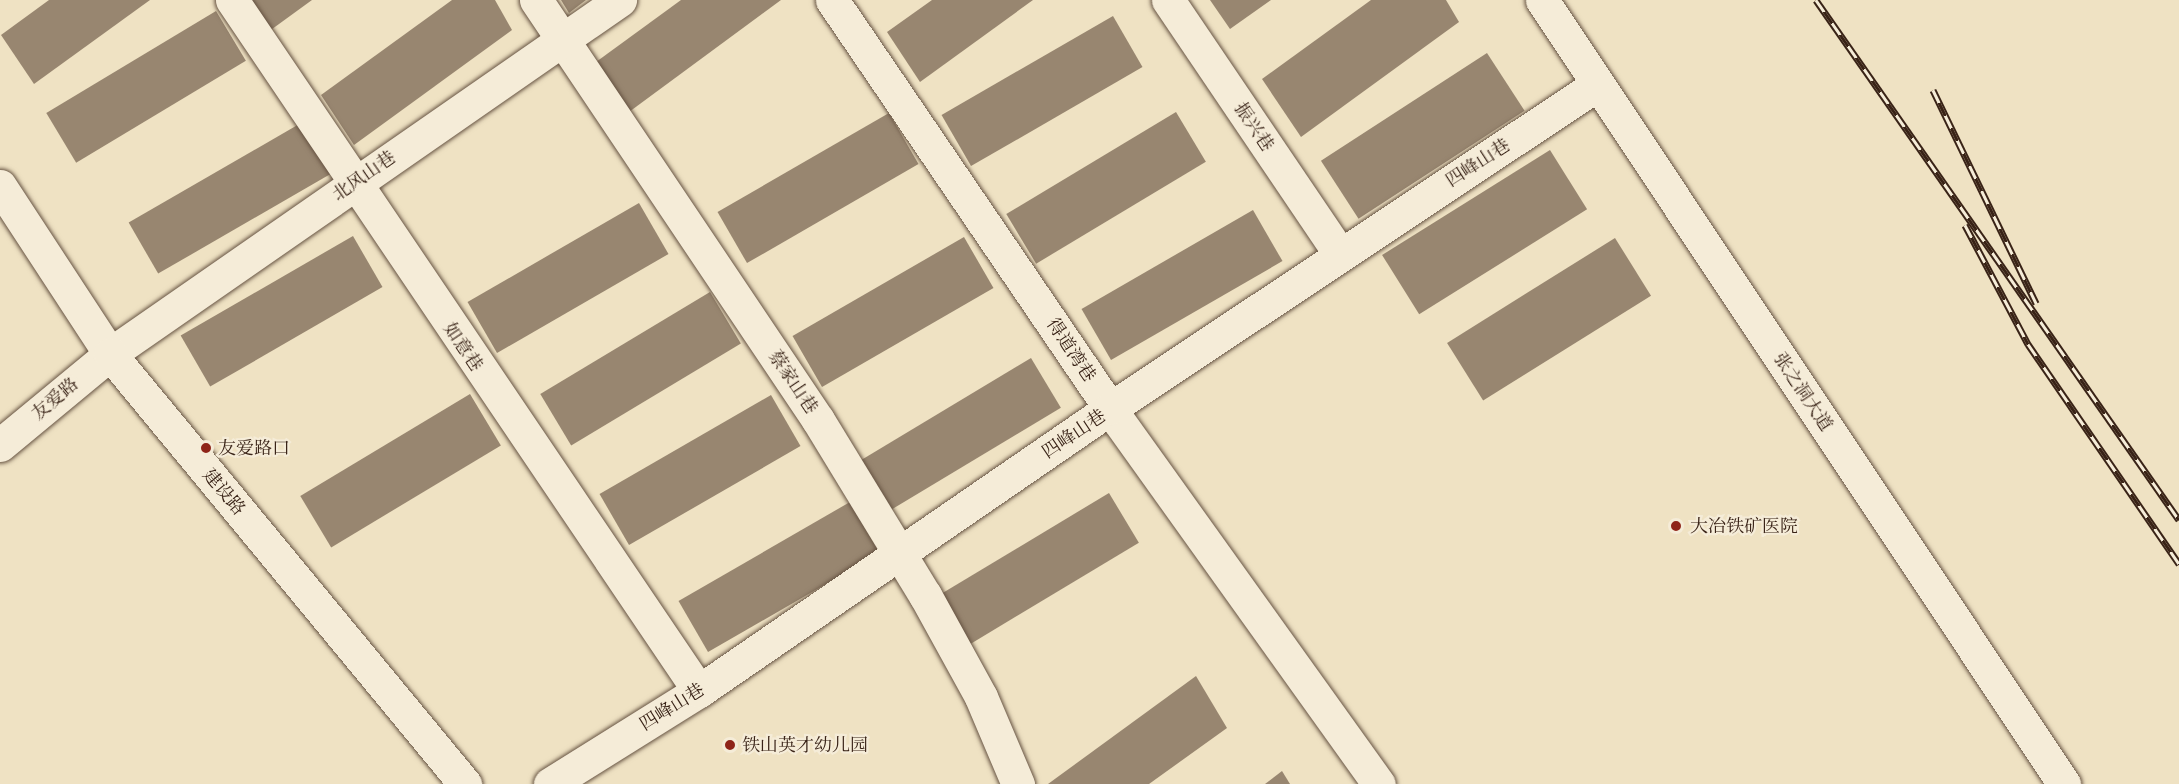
<!DOCTYPE html>
<meta charset="utf-8">
<style>
body{margin:0}
#map{position:relative;width:2179px;height:784px;overflow:hidden;background:#efe2c3;font-family:"IM FELL Great Primer","Noto Serif SC",serif}
div>[style]{position:absolute}
[style*='--x']{left:calc(var(--x)*1px);top:calc(var(--y)*1px);width:calc(var(--w)*1px);rotate:calc(var(--a)*1deg)}
.building>*{inset:0;background:#988670;transform-origin:0 0}
.roads{filter:drop-shadow(0 0 2px #665342) drop-shadow(0 0 2px #665342)}
.minor>*{height:33px;margin:-16.5px;padding:0 16.5px;transform-origin:16.5px;border-radius:16.5px;background:#f5ecd8}
.tertiary>*{height:33px;margin:-16.5px;padding:0 16.5px;transform-origin:16.5px;border-radius:16.5px;background:#f5ecd8}
.secondary>*{height:33px;margin:-16.5px;padding:0 16.5px;transform-origin:16.5px;border-radius:16.5px;background:#f5ecd8}
.rail>*{height:7px;margin-top:-3.5px;transform-origin:0;background:repeating-linear-gradient(90deg,#f5ecd8 0 14px,#392317 0 28px);box-sizing:border-box;border-block:2px solid #392317}
.dots>*{width:16px;height:16px;translate:-50% -50%;box-sizing:border-box;border:3px solid #f5ecd8;border-radius:50%}
span{translate:-50% -50%;white-space:nowrap;text-align:center;line-height:1.15;-webkit-text-stroke:4.5px #f5ecd8;paint-order:stroke}
.street-label{font-size:18px;color:#392317}
.poi-label{font-size:18px;color:#392317}
.left{translate:0 -50%;text-align:left}
</style>
<div id="map">
<div class="building">
<i style="clip-path:polygon(49px 0,150px 0,34px 84px,1px 35px)"></i>
<i style="clip-path:polygon(247px 0,312px 0,268px 32px)"></i>
<i style="clip-path:polygon(452px 0,495px 0,512px 30px,354px 145px,321px 95px)"></i>
<i style="clip-path:polygon(561px 0,586px 0,569px 13px)"></i>
<i style="clip-path:polygon(681px 0,781px 0,629px 112px,596px 62px)"></i>
<i style="clip-path:polygon(932px 0,1033px 0,920px 82px,887px 32px)"></i>
<i style="clip-path:polygon(1210px 0,1271px 0,1230px 29px)"></i>
<i style="clip-path:polygon(1371px 0,1446px 0,1459px 22px,1301px 137px,1262px 79px)"></i>
<i style="left:216px;top:11px;width:58px;height:198px;rotate:59deg"></i>
<i style="left:1113px;top:16px;width:59px;height:198px;rotate:60deg"></i>
<i style="left:1487px;top:53px;width:69px;height:198px;rotate:57deg"></i>
<i style="left:1176px;top:112px;width:58px;height:198px;rotate:59deg"></i>
<i style="left:889px;top:113px;width:59px;height:198px;rotate:60deg"></i>
<i style="left:301px;top:123px;width:59px;height:199px;rotate:60deg"></i>
<i style="left:1550px;top:150px;width:70px;height:198px;rotate:58deg"></i>
<i style="left:639px;top:203px;width:59px;height:198px;rotate:60deg"></i>
<i style="left:1253px;top:210px;width:59px;height:198px;rotate:60deg"></i>
<i style="left:353px;top:236px;width:59px;height:199px;rotate:60deg"></i>
<i style="left:964px;top:237px;width:59px;height:198px;rotate:60deg"></i>
<i style="left:1615px;top:238px;width:68px;height:198px;rotate:58deg"></i>
<i style="left:710px;top:292px;width:60px;height:198px;rotate:59deg"></i>
<i style="left:1031px;top:358px;width:58px;height:198px;rotate:59deg"></i>
<i style="left:470px;top:394px;width:60px;height:198px;rotate:59deg"></i>
<i style="left:771px;top:395px;width:59px;height:198px;rotate:60deg"></i>
<i style="left:1109px;top:493px;width:58px;height:198px;rotate:59deg"></i>
<i style="left:850px;top:502px;width:59px;height:198px;rotate:60deg"></i>
<i style="clip-path:polygon(1196px 676px,1227px 728px,1149px 784px,1048px 784px)"></i>
<i style="clip-path:polygon(1282px 771px,1290px 784px,1265px 784px)"></i>
</div>
<div class="roads">
<div class="minor">
<i style="--x:232;--y:0;--w:834;--a:55.95"></i>
<i style="--x:536;--y:0;--w:506;--a:56.12"></i>
<i style="--x:818;--y:420;--w:205;--a:58.6"></i>
<i style="--x:925;--y:595;--w:116;--a:61.2"></i>
<i style="--x:981;--y:697;--w:95;--a:67"></i>
<i style="--x:832;--y:0;--w:508;--a:55.75"></i>
<i style="--x:1118;--y:420;--w:448;--a:54.4"></i>
<i style="--x:1168;--y:0;--w:307;--a:55.9"></i>
<i style="--x:110;--y:354;--w:621;--a:-34.77"></i>
<i style="--x:550;--y:784;--w:176;--a:-32"></i>
<i style="--x:699;--y:691;--w:500;--a:-34.5"></i>
<i style="--x:1111;--y:408;--w:585;--a:-33.64"></i>
</div>
<div class="tertiary">
<i style="--x:1542;--y:0;--w:942;--a:56.34"></i>
<i style="--x:0;--y:445;--w:143;--a:-39.6"></i>
</div>
<div class="secondary">
<i style="--x:0;--y:186;--w:201;--a:56.8"></i>
<i style="--x:110;--y:354;--w:558;--a:50.46"></i>
</div>
</div>
<div class="rail">
<i style="--x:1816;--y:0;--w:634;--a:55.08"></i>
<i style="--x:1933;--y:90;--w:237;--a:64.2"></i>
<i style="--x:1965;--y:225;--w:135;--a:62.1"></i>
<i style="--x:2028;--y:344;--w:267;--a:55.5"></i>
</div>
<div class="dots">
<i style="left:206px;top:448px;background:#8f2418"></i>
<i style="left:1676px;top:526px;background:#8f2418"></i>
<i style="left:730px;top:745px;background:#8f2418"></i>
</div>
<div class="street-label">
<span style="left:1254px;top:127px;rotate:56deg">振兴巷</span>
<span style="left:1478px;top:163px;rotate:-33deg">四峰山巷</span>
<span style="left:364px;top:176px;rotate:-35deg">北风山巷</span>
<span style="left:463px;top:347px;rotate:56deg">如意巷</span>
<span style="left:1071px;top:350px;rotate:56deg">得道湾巷</span>
<span style="left:793px;top:382px;rotate:56deg">蔡家山巷</span>
<span style="left:1803px;top:392px;rotate:56deg">张之洞大道</span>
<span style="left:55px;top:399px;rotate:-40deg">友爱路</span>
<span style="left:1074px;top:434px;rotate:-34deg">四峰山巷</span>
<span style="left:224px;top:492px;rotate:50deg">建设路</span>
<span style="left:672px;top:707px;rotate:-32deg">四峰山巷</span>
</div>
<div class="poi-label">
<span class="left" style="left:218px;top:448px">友爱路口</span>
<span class="left" style="left:1690px;top:526px">大冶铁矿医院</span>
<span class="left" style="left:742px;top:745px">铁山英才幼儿园</span>
</div>
</div>
